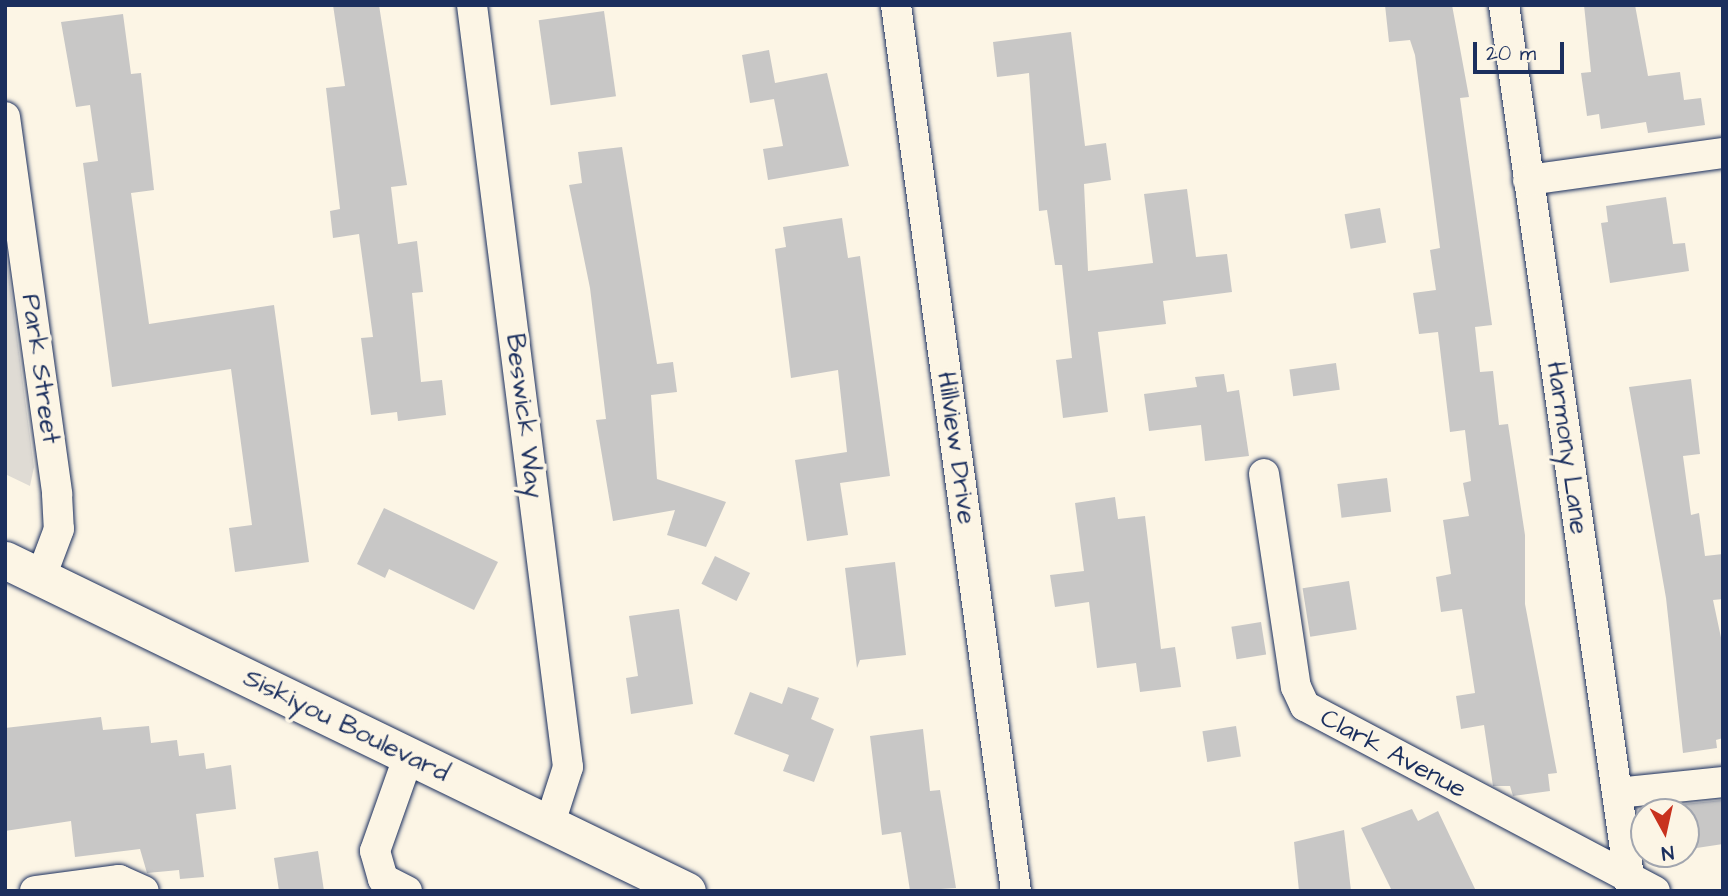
<!DOCTYPE html>
<style>
body{margin:0}
#map{position:relative;width:1728px;height:896px;overflow:hidden;background:#fcf5e5;font-family:"Architects Daughter",sans-serif}
div>[style]{position:absolute}
[style*='--x']{left:calc(var(--x)*1px);top:calc(var(--y)*1px);width:calc(var(--w)*1px);rotate:calc(var(--a)*1deg)}
.green>*{inset:0;background:#dfdbd4}
.building>*{inset:0;background:#c8c7c6;transform-origin:0 0}
.roads{filter:drop-shadow(0 0 2px #1b2f5e) drop-shadow(0 0 2px #1b2f5e)}
.minor>*{height:30px;margin:-15px;padding:0 15px;transform-origin:15px;border-radius:15px;background:#fcf5e5}
.major>*{height:37px;margin:-18.5px;padding:0 18.5px;transform-origin:18.5px;border-radius:18.5px;background:#fcf5e5}
span{translate:-50% -50%;white-space:nowrap;text-align:center;line-height:1.15;-webkit-text-stroke:7px #fcf5e5;paint-order:stroke}
.street-label{font-size:26px;color:#1b2f5e}
.frame{position:absolute;inset:0;border:7px solid #1b2f5e;pointer-events:none}
.north{position:absolute;left:1630px;top:798px;width:70px;height:70px;box-sizing:border-box;background:#fcf5e5;border:2px solid #a2a6af;border-radius:50%;rotate:172deg;font-size:19px;font-weight:700;line-height:28px;text-align:center;color:#1b2f5e}
.north::after{content:'';display:block;margin:auto;width:24px;height:32px;background:#c8321e;clip-path:polygon(50% 0,100% 100%,50% 72%,0 100%)}
.scale{position:absolute;left:1473px;top:42px;width:91px;height:32px;box-sizing:border-box;border:4px solid #1b2f5e;border-top:0;padding-left:9px;font-size:21px;line-height:24px;white-space:nowrap;color:#1b2f5e;-webkit-text-stroke:5px #fcf5e5;paint-order:stroke}
</style>
<div id="map">
<div class="green">
<i style="clip-path:polygon(5px 246px,34px 467px,30px 486px,5px 474px)"></i>
</div>
<div class="building">
<i style="clip-path:polygon(333px 5px,379px 5px,407px 185px,391px 187px,398px 244px,417px 241px,423px 292px,412px 293px,421px 382px,442px 380px,446px 415px,398px 421px,397px 412px,371px 415px,361px 338px,373px 337px,359px 234px,333px 238px,330px 211px,340px 209px,326px 88px,345px 86px)"></i>
<i style="clip-path:polygon(1385px 5px,1452px 5px,1469px 97px,1460px 98px,1492px 325px,1475px 327px,1480px 372px,1493px 371px,1499px 425px,1508px 424px,1525px 535px,1525px 604px,1557px 773px,1548px 774px,1550px 791px,1513px 796px,1510px 786px,1493px 786px,1484px 725px,1461px 729px,1456px 696px,1475px 693px,1462px 609px,1441px 612px,1436px 577px,1451px 574px,1443px 520px,1469px 516px,1463px 483px,1471px 481px,1465px 430px,1450px 432px,1438px 332px,1419px 334px,1413px 293px,1436px 290px,1430px 250px,1440px 248px,1415px 55px,1410px 40px,1389px 42px)"></i>
<i style="clip-path:polygon(1584px 5px,1635px 5px,1648px 76px,1680px 72px,1684px 100px,1701px 98px,1705px 125px,1648px 133px,1646px 122px,1601px 129px,1599px 114px,1587px 116px,1581px 73px,1591px 72px)"></i>
<i style="left:604px;top:11px;width:86px;height:66px;rotate:82deg"></i>
<i style="clip-path:polygon(123px 14px,131px 74px,141px 73px,154px 190px,131px 193px,149px 324px,274px 305px,309px 562px,235px 572px,229px 528px,252px 525px,231px 369px,112px 387px,83px 163px,98px 161px,90px 105px,76px 107px,61px 22px)"></i>
<i style="clip-path:polygon(1071px 32px,1085px 146px,1106px 143px,1111px 180px,1084px 184px,1088px 271px,1153px 263px,1144px 194px,1187px 189px,1196px 257px,1227px 254px,1232px 292px,1163px 301px,1166px 324px,1098px 332px,1108px 412px,1063px 418px,1056px 360px,1072px 358px,1062px 265px,1055px 265px,1047px 210px,1039px 211px,1029px 73px,997px 77px,993px 42px)"></i>
<i style="clip-path:polygon(769px 50px,775px 83px,827px 73px,849px 166px,768px 180px,763px 149px,783px 146px,774px 99px,750px 103px,742px 55px)"></i>
<i style="clip-path:polygon(622px 147px,657px 364px,673px 362px,677px 392px,651px 395px,657px 479px,726px 502px,706px 547px,667px 535px,675px 510px,613px 521px,596px 420px,606px 419px,590px 288px,569px 185px,582px 183px,578px 152px)"></i>
<i style="clip-path:polygon(1666px 197px,1673px 244px,1685px 243px,1689px 271px,1610px 283px,1601px 223px,1608px 222px,1606px 206px)"></i>
<i style="left:1380px;top:208px;width:35px;height:36px;rotate:80deg"></i>
<i style="clip-path:polygon(842px 218px,848px 258px,860px 256px,890px 476px,840px 483px,848px 535px,807px 541px,795px 460px,847px 452px,838px 370px,791px 378px,775px 249px,786px 247px,783px 227px)"></i>
<i style="left:1336px;top:363px;width:27px;height:47px;rotate:82deg"></i>
<i style="clip-path:polygon(1224px 374px,1227px 392px,1239px 390px,1249px 456px,1205px 461px,1201px 425px,1149px 431px,1144px 394px,1197px 387px,1195px 377px)"></i>
<i style="clip-path:polygon(1691px 379px,1700px 454px,1683px 456px,1691px 515px,1699px 513px,1705px 556px,1723px 554px,1723px 599px,1713px 600px,1723px 647px,1723px 738px,1716px 740px,1717px 748px,1683px 753px,1666px 598px,1629px 387px)"></i>
<i style="left:1387px;top:478px;width:34px;height:50px;rotate:83deg"></i>
<i style="clip-path:polygon(1115px 497px,1118px 519px,1145px 516px,1161px 649px,1175px 647px,1181px 687px,1140px 692px,1136px 663px,1097px 668px,1089px 602px,1055px 607px,1050px 575px,1084px 571px,1075px 503px)"></i>
<i style="clip-path:polygon(384px 508px,498px 562px,474px 610px,389px 569px,385px 578px,357px 564px)"></i>
<i style="left:715px;top:556px;width:39px;height:31px;rotate:26deg"></i>
<i style="clip-path:polygon(895px 562px,906px 655px,860px 660px,857px 668px,845px 568px)"></i>
<i style="left:1349px;top:581px;width:49px;height:47px;rotate:81deg"></i>
<i style="clip-path:polygon(679px 609px,693px 704px,631px 714px,626px 678px,638px 676px,629px 616px)"></i>
<i style="left:1261px;top:622px;width:33px;height:30px;rotate:81deg"></i>
<i style="clip-path:polygon(788px 687px,819px 698px,811px 719px,834px 729px,814px 782px,783px 771px,789px 755px,734px 734px,750px 692px,782px 704px)"></i>
<i style="clip-path:polygon(101px 717px,103px 730px,149px 726px,151px 743px,177px 740px,179px 756px,204px 753px,206px 769px,231px 765px,236px 809px,196px 814px,204px 877px,180px 879px,179px 870px,147px 873px,140px 849px,75px 857px,71px 821px,5px 831px,5px 728px)"></i>
<i style="left:1236px;top:726px;width:31px;height:34px;rotate:81deg"></i>
<i style="clip-path:polygon(923px 729px,930px 791px,940px 790px,956px 888px,910px 891px,901px 832px,882px 835px,870px 736px)"></i>
<i style="clip-path:polygon(1723px 800px,1723px 844px,1690px 849px,1684px 804px)"></i>
<i style="clip-path:polygon(1412px 809px,1418px 821px,1438px 811px,1476px 891px,1392px 891px,1361px 828px)"></i>
<i style="clip-path:polygon(1344px 830px,1351px 891px,1299px 891px,1294px 842px)"></i>
<i style="clip-path:polygon(318px 851px,324px 891px,279px 891px,274px 858px)"></i>
</div>
<div class="roads">
<div class="minor">
<i style="--x:472;--y:5;--w:768;--a:82.82"></i>
<i style="--x:568;--y:767;--w:59;--a:107.8"></i>
<i style="--x:896;--y:5;--w:894;--a:82.29"></i>
<i style="--x:1504;--y:5;--w:895;--a:81.84"></i>
<i style="--x:5;--y:117;--w:381;--a:82.1"></i>
<i style="--x:57;--y:494;--w:35;--a:87"></i>
<i style="--x:59;--y:529;--w:51;--a:110.6"></i>
<i style="--x:1528;--y:180;--w:197;--a:-7.9"></i>
<i style="--x:1264;--y:474;--w:215;--a:81.5"></i>
<i style="--x:1296;--y:687;--w:21;--a:65"></i>
<i style="--x:1305;--y:706;--w:396;--a:27.9"></i>
<i style="--x:1617;--y:793;--w:107;--a:-5.9"></i>
<i style="--x:35;--y:891;--w:85;--a:-7.5"></i>
<i style="--x:119;--y:880;--w:27;--a:24"></i>
<i style="--x:407;--y:891;--w:27;--a:-153"></i>
<i style="--x:383;--y:879;--w:29;--a:-106"></i>
<i style="--x:375;--y:851;--w:99;--a:-70.5"></i>
</div>
<div class="major">
<i style="--x:5;--y:560;--w:758;--a:25.89"></i>
</div>
</div>
<div class="street-label">
<span style="left:40px;top:369px;rotate:82deg">Park Street</span>
<span style="left:524px;top:416px;rotate:83deg">Beswick Way</span>
<span style="left:956px;top:448px;rotate:82deg">Hillview Drive</span>
<span style="left:1567px;top:448px;rotate:82deg">Harmony Lane</span>
<span style="left:346px;top:726px;rotate:26deg">Siskiyou Boulevard</span>
<span style="left:1393px;top:754px;rotate:28deg">Clark Avenue</span>
</div>
<div class="frame"></div>
<div class="north">N</div>
<div class="scale">20 m</div>
</div>
